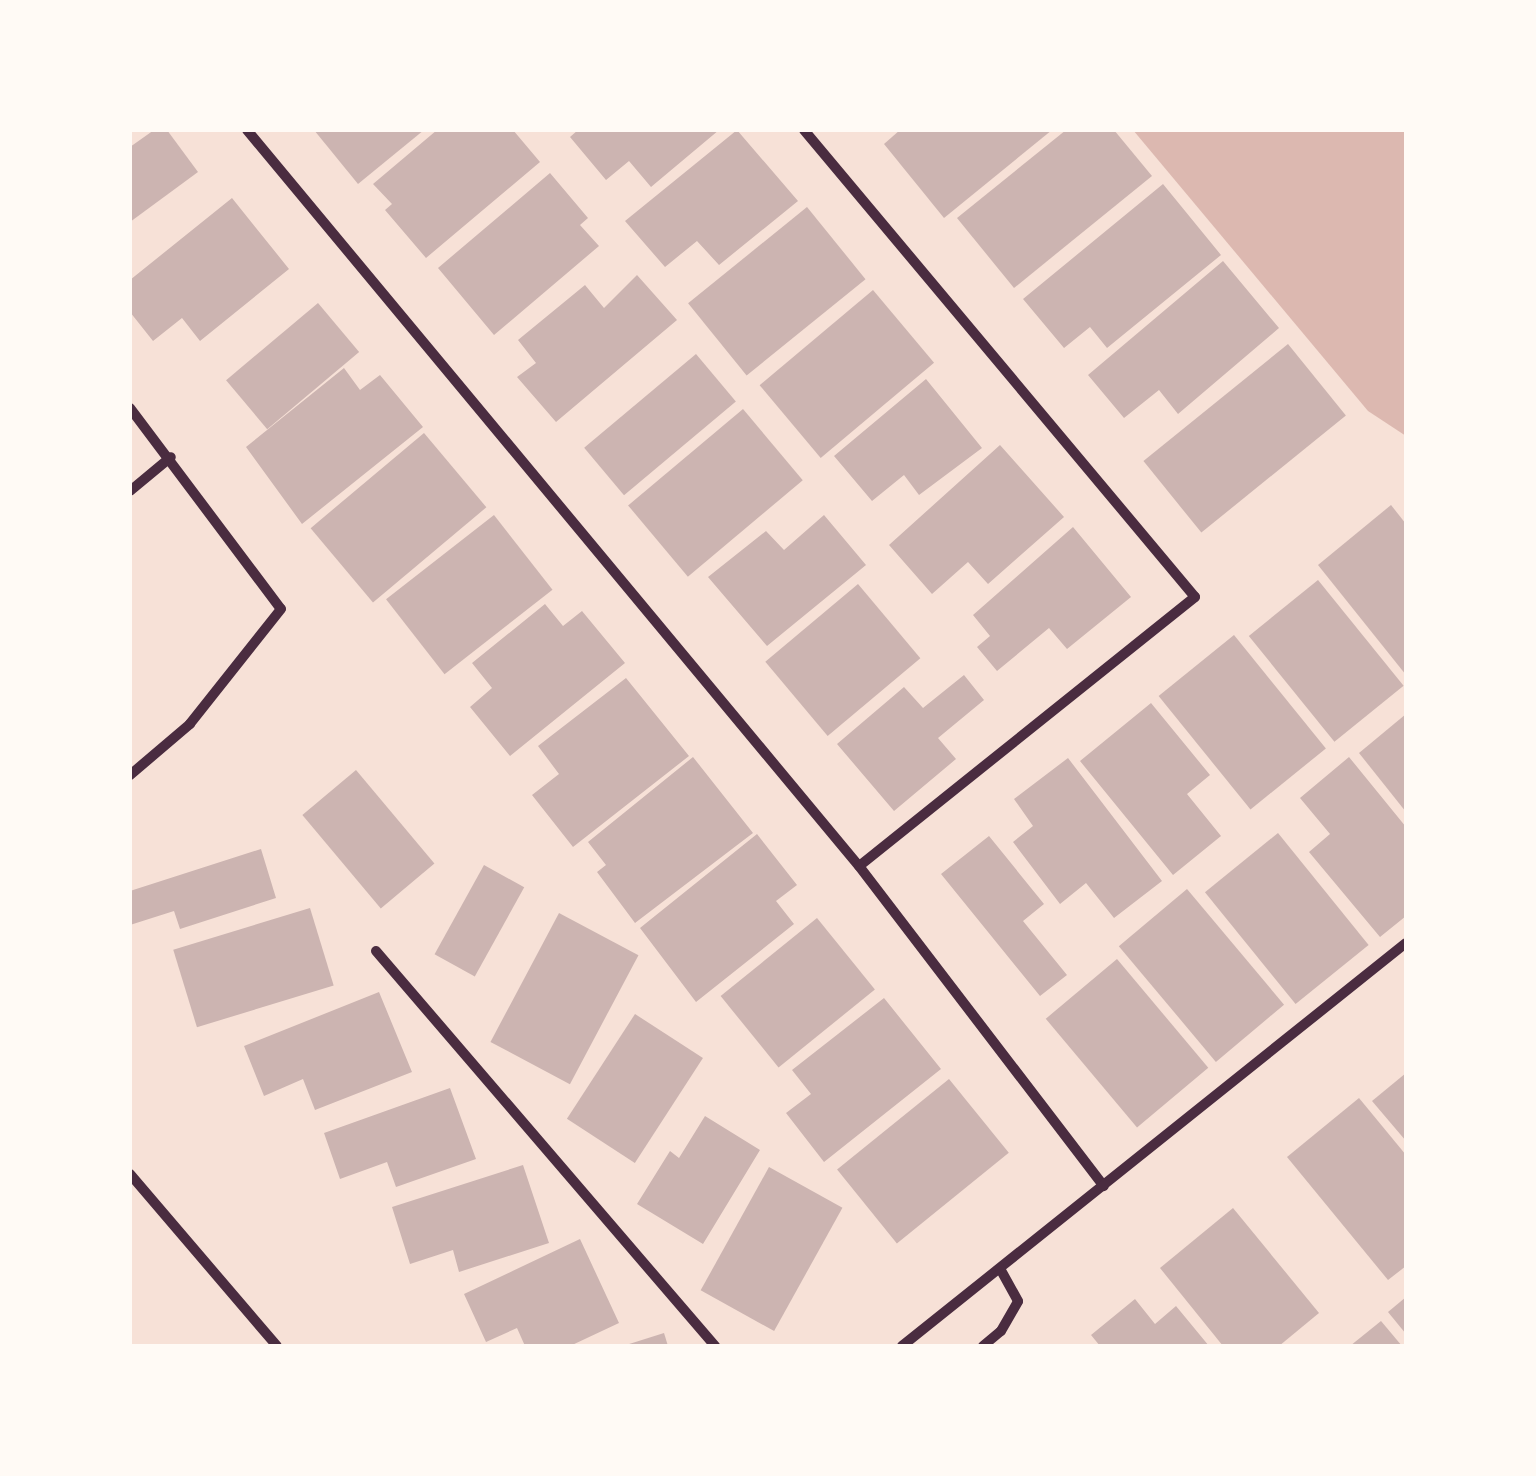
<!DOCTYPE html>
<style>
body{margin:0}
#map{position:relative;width:1536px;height:1476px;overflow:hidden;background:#f7e1d7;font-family:Cabin,sans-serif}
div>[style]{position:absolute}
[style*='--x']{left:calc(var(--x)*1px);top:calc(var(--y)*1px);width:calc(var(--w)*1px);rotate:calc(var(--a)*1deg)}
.water>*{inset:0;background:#dcb8b0}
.building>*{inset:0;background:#ccb4b1;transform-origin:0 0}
.minor>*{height:10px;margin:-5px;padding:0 5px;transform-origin:5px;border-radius:5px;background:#4a2c40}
span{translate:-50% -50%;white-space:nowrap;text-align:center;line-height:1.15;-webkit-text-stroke:8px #fffaf5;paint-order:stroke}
.frame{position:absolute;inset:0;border:132px solid #fffaf5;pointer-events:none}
</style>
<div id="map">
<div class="water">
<i style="clip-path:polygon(1133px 130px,1406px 130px,1406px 436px,1368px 411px)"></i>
</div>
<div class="building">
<i style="clip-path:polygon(154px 130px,167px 130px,198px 172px,130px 222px,130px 147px)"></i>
<i style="clip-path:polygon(314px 130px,424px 130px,358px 184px)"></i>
<i style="clip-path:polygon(437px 130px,513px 130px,540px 162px,426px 258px,385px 210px,392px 204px,373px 184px)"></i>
<i style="clip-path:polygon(578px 130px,719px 130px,651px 187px,629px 161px,606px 180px,570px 137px)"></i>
<i style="clip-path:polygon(737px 130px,798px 201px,719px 265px,697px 241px,665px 267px,625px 221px)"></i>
<i style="clip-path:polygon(900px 130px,1052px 130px,944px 218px,884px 144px)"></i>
<i style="clip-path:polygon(1066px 130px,1114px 130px,1152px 176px,1014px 288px,957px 218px)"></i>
<i style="clip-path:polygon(550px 173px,588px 218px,580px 225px,599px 246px,494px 335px,438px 268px)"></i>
<i style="clip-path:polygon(1163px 184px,1221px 255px,1107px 348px,1090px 327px,1064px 348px,1023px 299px)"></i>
<i style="clip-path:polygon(232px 198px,289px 269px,200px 341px,182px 318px,153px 341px,130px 312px,130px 280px)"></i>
<i style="left:807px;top:207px;width:93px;height:153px;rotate:51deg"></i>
<i style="clip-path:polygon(1223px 261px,1279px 328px,1178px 414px,1159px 390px,1124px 418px,1088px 375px)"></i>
<i style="clip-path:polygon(637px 275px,677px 320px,556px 422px,517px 377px,536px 363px,518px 340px,585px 285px,604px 308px)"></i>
<i style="left:873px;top:290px;width:95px;height:148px;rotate:50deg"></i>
<i style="left:318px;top:303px;width:64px;height:120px;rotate:50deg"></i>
<i style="left:1288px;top:344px;width:92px;height:186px;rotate:51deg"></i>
<i style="left:696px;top:354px;width:62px;height:146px;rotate:50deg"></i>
<i style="clip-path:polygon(344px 368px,360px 390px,380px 375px,423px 427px,302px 524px,246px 447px)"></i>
<i style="clip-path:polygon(926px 379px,982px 448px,919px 495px,904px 475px,872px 501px,834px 456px)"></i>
<i style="left:743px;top:409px;width:93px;height:150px;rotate:50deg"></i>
<i style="left:424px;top:433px;width:97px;height:148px;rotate:50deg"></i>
<i style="clip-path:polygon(1000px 445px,1064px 517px,988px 584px,968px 562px,932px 594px,889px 545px)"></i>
<i style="clip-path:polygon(1391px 505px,1406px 524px,1406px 675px,1318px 565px)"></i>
<i style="left:494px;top:515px;width:95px;height:137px;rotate:52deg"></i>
<i style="clip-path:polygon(824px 515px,866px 565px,767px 646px,708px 577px,766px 531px,784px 550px)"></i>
<i style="clip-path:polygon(1073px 527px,1131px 597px,1067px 649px,1049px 628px,997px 671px,977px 647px,990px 636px,973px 615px)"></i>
<i style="left:1318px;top:580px;width:136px;height:89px;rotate:51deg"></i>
<i style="left:858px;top:584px;width:97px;height:121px;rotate:50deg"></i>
<i style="clip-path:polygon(545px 604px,563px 626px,582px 611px,625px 663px,510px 756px,470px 707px,492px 688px,472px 663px)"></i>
<i style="left:1234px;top:635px;width:146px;height:97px;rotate:51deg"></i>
<i style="clip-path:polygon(964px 675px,984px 700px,938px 738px,956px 759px,894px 811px,837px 744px,904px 687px,923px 708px)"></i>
<i style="clip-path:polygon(626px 678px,689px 756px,573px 847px,532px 795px,559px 774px,538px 746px)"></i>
<i style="clip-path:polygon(1151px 703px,1210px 775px,1187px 794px,1221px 836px,1173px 875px,1080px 761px)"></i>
<i style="clip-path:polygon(1406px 714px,1406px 812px,1359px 753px)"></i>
<i style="clip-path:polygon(693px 757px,753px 833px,635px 923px,597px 872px,606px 865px,588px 842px)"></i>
<i style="clip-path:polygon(1349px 757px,1406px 827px,1406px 916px,1380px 937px,1309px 852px,1330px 834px,1300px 798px)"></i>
<i style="clip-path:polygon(1068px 758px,1162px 881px,1114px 918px,1086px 883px,1060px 904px,1013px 842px,1033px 826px,1014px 799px)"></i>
<i style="left:356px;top:770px;width:122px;height:70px;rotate:50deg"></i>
<i style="left:1278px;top:833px;width:144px;height:94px;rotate:51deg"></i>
<i style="clip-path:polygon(757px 834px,797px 885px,776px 901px,794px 924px,696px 1002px,640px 928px)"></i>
<i style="clip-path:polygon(989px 836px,1044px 904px,1023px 921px,1067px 975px,1040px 996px,941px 874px)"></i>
<i style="clip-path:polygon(261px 849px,276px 898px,180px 929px,174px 911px,130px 925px,130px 891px)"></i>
<i style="left:484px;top:865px;width:46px;height:102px;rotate:29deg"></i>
<i style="left:1187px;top:889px;width:151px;height:89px;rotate:50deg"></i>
<i style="left:310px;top:908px;width:81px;height:143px;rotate:73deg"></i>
<i style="left:559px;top:913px;width:90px;height:146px;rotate:28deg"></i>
<i style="left:817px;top:918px;width:92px;height:124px;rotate:51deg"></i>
<i style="left:1117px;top:959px;width:142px;height:93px;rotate:50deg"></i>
<i style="clip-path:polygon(379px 992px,412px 1072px,315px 1110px,303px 1079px,264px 1096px,244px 1046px)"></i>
<i style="clip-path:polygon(884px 998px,941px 1069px,824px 1162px,786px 1113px,811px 1094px,792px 1070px)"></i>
<i style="left:635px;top:1014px;width:81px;height:125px;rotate:33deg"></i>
<i style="clip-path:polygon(1406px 1073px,1406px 1141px,1372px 1101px)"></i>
<i style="left:949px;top:1079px;width:95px;height:144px;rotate:51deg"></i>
<i style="clip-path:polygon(450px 1088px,476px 1159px,396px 1187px,387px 1162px,340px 1179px,324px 1133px)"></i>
<i style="clip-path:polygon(1359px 1098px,1406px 1155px,1406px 1266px,1388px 1280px,1287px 1157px)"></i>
<i style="clip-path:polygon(705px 1116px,760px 1150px,703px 1244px,637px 1204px,670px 1151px,679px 1158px)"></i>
<i style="clip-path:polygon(523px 1165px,549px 1243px,459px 1272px,453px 1250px,410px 1264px,392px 1207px)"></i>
<i style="left:769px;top:1167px;width:84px;height:141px;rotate:29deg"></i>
<i style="clip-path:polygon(1233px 1208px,1319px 1313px,1279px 1346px,1223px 1346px,1160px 1268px)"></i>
<i style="clip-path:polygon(580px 1239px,619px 1323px,570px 1346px,525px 1346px,517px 1328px,486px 1342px,464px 1294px)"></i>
<i style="clip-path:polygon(1406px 1297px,1406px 1334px,1388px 1312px)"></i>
<i style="clip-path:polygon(1135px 1299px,1155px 1324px,1176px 1306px,1209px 1346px,1100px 1346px,1091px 1335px)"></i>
<i style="clip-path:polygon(1381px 1321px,1402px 1346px,1350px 1346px)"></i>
<i style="clip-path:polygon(664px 1333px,668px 1346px,626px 1346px,626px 1345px)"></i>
</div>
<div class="minor">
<i style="--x:247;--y:130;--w:957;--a:50.26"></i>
<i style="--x:859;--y:866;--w:403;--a:52.6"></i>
<i style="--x:804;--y:130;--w:609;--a:50.06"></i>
<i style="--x:1195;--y:597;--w:430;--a:141.3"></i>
<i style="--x:130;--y:408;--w:251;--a:53.1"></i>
<i style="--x:281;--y:609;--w:147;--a:128.4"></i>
<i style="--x:190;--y:724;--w:79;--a:139.6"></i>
<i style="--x:130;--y:491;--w:53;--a:-39.7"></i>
<i style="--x:376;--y:951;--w:521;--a:49.36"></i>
<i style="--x:130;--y:1174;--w:226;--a:49.5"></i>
<i style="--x:902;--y:1346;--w:645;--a:-38.65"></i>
<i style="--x:983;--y:1346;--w:23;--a:-40"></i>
<i style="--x:1001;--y:1331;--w:34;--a:-60"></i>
<i style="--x:1018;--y:1301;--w:37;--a:-119"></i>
</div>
<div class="frame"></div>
</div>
